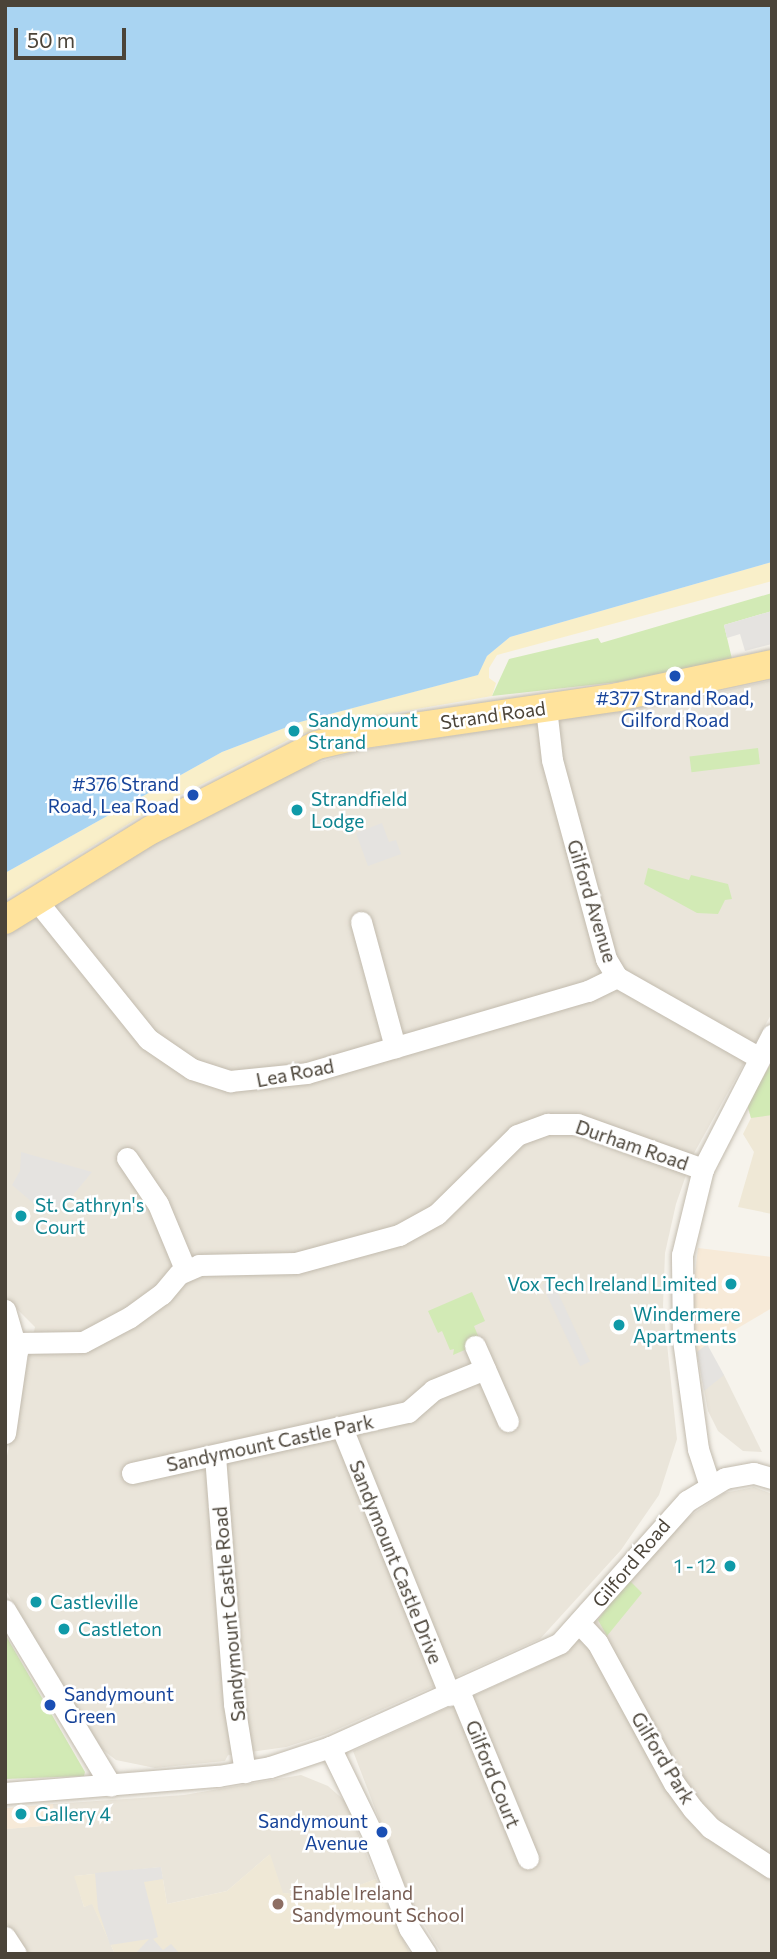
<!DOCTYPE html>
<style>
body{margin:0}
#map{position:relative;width:777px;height:1959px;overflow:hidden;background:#f6f3ec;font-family:Commissioner,sans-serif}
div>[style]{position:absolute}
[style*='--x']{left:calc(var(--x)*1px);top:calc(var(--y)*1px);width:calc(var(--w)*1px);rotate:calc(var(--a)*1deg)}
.residential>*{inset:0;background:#eae5da}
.commercial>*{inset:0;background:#f7ead8;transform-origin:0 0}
.education>*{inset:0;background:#efe8d6}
.green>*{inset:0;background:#d2eab5;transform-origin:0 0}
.sand>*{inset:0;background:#f9efc9}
.parking>*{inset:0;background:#e5e3e0;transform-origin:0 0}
.water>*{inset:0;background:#a9d4f2}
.roads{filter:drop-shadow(0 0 2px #c2bbae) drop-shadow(0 0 2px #c2bbae)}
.minor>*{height:21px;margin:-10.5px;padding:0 10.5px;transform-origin:10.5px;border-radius:10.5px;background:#fff}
.major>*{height:28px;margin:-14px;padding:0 14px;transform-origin:14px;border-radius:14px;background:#ffe39c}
.dots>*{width:19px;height:19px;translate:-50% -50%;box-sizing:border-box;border:4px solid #fff;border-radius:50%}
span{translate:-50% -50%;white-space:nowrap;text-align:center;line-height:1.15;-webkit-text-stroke:5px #fff;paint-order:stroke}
.transit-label{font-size:19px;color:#164399}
.right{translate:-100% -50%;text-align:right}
.left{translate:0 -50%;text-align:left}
.street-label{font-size:19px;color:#4b4439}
.culture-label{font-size:19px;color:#0d838f}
.education-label{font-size:19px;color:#785e54}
.frame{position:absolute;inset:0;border:7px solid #4b4439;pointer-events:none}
.scale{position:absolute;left:14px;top:28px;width:112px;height:32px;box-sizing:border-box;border:4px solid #4b4439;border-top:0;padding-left:9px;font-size:21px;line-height:24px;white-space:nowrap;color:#4b4439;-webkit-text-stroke:5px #fff;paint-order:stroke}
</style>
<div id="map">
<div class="residential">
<i style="clip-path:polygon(772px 680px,772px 1013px,693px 1155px,676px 1204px,665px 1253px,663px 1306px,677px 1439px,659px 1495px,621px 1550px,540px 1639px,327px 1734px,286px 1747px,228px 1755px,225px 1761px,155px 1768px,116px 1760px,98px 1746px,5px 1589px,5px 1465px,35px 1327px,5px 1297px,5px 936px,148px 847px,294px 770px,360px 750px,672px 702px)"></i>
<i style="clip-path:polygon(697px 1352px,724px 1375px,762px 1452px,743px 1451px,718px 1431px,708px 1411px)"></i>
<i style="clip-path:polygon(754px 1487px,772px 1494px,772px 1954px,442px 1954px,412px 1905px,353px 1751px,543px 1664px,687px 1518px,724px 1493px)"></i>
<i style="clip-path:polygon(301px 1775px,328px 1786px,346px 1802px,376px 1879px,326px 1898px,282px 1893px,269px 1855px,227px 1891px,167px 1904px,161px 1867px,75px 1876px,84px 1907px,92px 1903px,115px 1954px,28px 1954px,5px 1921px,5px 1829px,54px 1825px,53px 1804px,184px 1795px)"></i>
</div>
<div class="commercial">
<i style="clip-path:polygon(698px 1248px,772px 1257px,772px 1308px,697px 1352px,692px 1299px)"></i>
<i style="left:53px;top:1804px;width:21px;height:48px;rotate:85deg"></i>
</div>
<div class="education">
<i style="clip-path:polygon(772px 1062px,772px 1214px,738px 1207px,754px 1152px,743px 1134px,751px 1118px,747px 1104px)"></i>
<i style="clip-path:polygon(270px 1854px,283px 1893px,326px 1897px,376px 1879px,410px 1954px,115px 1954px,92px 1904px,84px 1907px,74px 1876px,161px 1867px,167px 1904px,227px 1891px)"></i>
</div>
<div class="green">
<i style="clip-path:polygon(772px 593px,772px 611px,724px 625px,732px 659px,618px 682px,492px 696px,509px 659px,598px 638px,601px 643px)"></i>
<i style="left:758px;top:748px;width:16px;height:69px;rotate:83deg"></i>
<i style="clip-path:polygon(648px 868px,689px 880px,691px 875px,728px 884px,732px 899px,725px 900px,718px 914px,697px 913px,644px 884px)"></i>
<i style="clip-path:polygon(772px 1062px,772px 1115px,751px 1118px,747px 1104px)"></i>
<i style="clip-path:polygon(472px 1292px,485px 1321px,474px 1326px,481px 1343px,453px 1355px,454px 1349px,450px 1350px,442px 1331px,438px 1333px,428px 1311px)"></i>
<i style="clip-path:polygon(628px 1579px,642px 1593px,607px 1636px,598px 1620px)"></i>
<i style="clip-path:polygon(5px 1634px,85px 1772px,84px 1776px,5px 1779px)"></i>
</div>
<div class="sand">
<i style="clip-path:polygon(772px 562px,772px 581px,497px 655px,489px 668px,489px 678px,496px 683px,492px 696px,330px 724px,292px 738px,146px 813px,5px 900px,5px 873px,222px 752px,300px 722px,477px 675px,487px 656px,510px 637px)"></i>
</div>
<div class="parking">
<i style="clip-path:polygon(772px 611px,772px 644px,745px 651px,740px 634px,727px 638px,724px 625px)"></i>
<i style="clip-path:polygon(382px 823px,389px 842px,396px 840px,401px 854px,368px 866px,356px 833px)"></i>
<i style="clip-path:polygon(21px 1152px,92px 1172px,59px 1212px,51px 1205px,45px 1213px,12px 1185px,20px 1171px)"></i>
<i style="left:552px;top:1280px;width:90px;height:11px;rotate:65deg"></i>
<i style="clip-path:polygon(707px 1344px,724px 1375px,704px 1391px,697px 1352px)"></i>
<i style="clip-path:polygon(161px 1867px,163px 1879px,144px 1882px,158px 1937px,153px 1939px,163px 1950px,171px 1944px,180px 1954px,135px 1954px,149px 1939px,110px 1945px,98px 1909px,95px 1873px)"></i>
</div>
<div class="water">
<i style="clip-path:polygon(5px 5px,772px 5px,772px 562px,510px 637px,487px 656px,478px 675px,300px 722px,222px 752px,5px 873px)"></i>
</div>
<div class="roads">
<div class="minor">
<i style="--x:546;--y:708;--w:52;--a:83.4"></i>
<i style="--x:552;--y:760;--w:206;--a:74.8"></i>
<i style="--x:606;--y:959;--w:21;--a:59"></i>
<i style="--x:617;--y:977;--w:162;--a:29.6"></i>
<i style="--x:37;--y:901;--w:177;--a:51.2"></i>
<i style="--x:148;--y:1039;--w:53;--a:34.3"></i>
<i style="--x:192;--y:1069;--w:40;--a:18"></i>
<i style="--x:230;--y:1081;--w:77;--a:-5.9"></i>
<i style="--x:307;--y:1073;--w:293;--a:-16.3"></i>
<i style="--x:588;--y:991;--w:32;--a:-26"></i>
<i style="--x:361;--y:922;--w:130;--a:74.8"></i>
<i style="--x:127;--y:1158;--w:55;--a:56"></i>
<i style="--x:158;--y:1204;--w:70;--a:67.4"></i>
<i style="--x:5;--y:1310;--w:43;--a:73.7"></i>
<i style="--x:17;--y:1351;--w:83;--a:98.3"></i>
<i style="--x:17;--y:1343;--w:66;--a:-0.9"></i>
<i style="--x:83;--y:1342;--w:53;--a:-28"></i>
<i style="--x:130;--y:1317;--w:39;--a:-36"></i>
<i style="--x:162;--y:1294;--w:26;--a:-50"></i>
<i style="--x:179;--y:1274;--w:22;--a:-24"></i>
<i style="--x:199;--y:1265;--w:97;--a:-1.2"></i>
<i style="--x:296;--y:1263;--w:107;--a:-15.2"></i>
<i style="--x:399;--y:1235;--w:43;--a:-28.9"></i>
<i style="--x:437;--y:1214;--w:112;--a:-44.6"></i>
<i style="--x:517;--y:1135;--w:33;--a:-20"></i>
<i style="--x:548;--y:1124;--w:29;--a:0"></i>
<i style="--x:577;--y:1124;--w:134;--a:19.7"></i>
<i style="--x:475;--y:1346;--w:82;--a:66.3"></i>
<i style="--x:342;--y:1428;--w:288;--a:68"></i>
<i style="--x:215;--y:1456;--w:249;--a:85.6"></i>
<i style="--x:234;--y:1704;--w:69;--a:80.8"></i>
<i style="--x:132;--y:1473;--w:283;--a:-12.5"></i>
<i style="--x:408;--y:1412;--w:33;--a:-41"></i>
<i style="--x:433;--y:1390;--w:56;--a:-22"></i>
<i style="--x:710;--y:1486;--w:39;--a:-108"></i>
<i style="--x:698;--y:1449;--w:110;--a:-97.8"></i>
<i style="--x:683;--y:1340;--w:85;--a:-90.7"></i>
<i style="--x:682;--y:1255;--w:89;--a:-76.3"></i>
<i style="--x:703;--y:1169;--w:151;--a:-62.8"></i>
<i style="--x:5;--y:1610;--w:205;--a:58.9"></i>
<i style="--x:580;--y:1624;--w:25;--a:47"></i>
<i style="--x:597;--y:1642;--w:161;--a:61.4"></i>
<i style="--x:674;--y:1783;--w:32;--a:54"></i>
<i style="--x:693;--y:1809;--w:26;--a:47"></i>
<i style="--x:711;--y:1828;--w:73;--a:33.3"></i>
<i style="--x:459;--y:1691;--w:181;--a:67.6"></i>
<i style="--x:330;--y:1747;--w:98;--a:64"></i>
<i style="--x:373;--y:1835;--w:100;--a:68.8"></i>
<i style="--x:409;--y:1928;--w:31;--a:57"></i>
<i style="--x:5;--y:1793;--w:214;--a:-4.6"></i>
<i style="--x:218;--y:1776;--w:53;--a:-9.8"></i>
<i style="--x:270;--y:1767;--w:63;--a:-18.4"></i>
<i style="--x:330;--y:1747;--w:252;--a:-24.3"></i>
<i style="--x:560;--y:1643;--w:191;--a:-48.2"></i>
<i style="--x:687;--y:1501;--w:44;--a:-31.2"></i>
<i style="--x:725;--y:1478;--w:29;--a:-10"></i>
<i style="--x:754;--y:1473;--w:19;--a:16"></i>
<i style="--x:5;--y:1937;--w:20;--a:57"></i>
</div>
<div class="major">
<i style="--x:5;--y:920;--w:172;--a:-31.7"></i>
<i style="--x:151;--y:830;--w:186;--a:-27.1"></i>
<i style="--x:317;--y:745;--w:49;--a:-12.9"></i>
<i style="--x:365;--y:734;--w:256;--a:-8.3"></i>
<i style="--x:618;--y:697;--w:157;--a:-12.1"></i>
</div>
</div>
<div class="dots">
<i style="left:675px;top:676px;background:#1a4fb4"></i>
<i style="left:294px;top:731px;background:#0f9aa8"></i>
<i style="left:193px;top:795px;background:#1a4fb4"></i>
<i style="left:297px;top:810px;background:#0f9aa8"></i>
<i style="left:21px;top:1216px;background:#0f9aa8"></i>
<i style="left:731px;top:1284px;background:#0f9aa8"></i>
<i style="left:619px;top:1325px;background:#0f9aa8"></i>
<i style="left:730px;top:1566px;background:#0f9aa8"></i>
<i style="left:36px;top:1602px;background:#0f9aa8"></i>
<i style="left:64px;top:1629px;background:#0f9aa8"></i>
<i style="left:50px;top:1705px;background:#1a4fb4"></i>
<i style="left:21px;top:1814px;background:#0f9aa8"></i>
<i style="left:382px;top:1832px;background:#1a4fb4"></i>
<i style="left:278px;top:1904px;background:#8d6e63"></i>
</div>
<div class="transit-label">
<span style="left:675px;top:709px">#377 Strand Road,<br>Gilford Road</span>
<span class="right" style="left:179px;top:795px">#376 Strand<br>Road, Lea Road</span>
<span class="left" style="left:64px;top:1705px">Sandymount<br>Green</span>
<span class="right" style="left:368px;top:1832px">Sandymount<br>Avenue</span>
</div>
<div class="street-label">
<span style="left:493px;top:715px;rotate:-8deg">Strand Road</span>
<span style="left:592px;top:901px;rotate:73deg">Gilford Avenue</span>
<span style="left:295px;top:1073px;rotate:-11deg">Lea Road</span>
<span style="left:632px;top:1145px;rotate:19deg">Durham Road</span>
<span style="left:270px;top:1443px;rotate:-12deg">Sandymount Castle Park</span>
<span style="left:396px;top:1562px;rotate:68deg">Sandymount Castle Drive</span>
<span style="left:631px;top:1563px;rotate:-50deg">Gilford Road</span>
<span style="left:229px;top:1614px;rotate:-95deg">Sandymount Castle Road</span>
<span style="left:663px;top:1758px;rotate:59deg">Gilford Park</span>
<span style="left:493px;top:1774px;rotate:68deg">Gilford Court</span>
</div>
<div class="culture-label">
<span class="left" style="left:308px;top:731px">Sandymount<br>Strand</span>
<span class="left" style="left:311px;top:810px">Strandfield<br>Lodge</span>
<span class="left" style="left:35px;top:1216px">St. Cathryn's<br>Court</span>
<span class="right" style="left:717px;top:1284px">Vox Tech Ireland Limited</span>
<span class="left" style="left:633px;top:1325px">Windermere<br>Apartments</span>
<span class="right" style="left:716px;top:1566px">1 - 12</span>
<span class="left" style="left:50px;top:1602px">Castleville</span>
<span class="left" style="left:78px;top:1629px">Castleton</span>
<span class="left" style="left:35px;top:1814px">Gallery 4</span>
</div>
<div class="education-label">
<span class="left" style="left:292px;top:1904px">Enable Ireland<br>Sandymount School</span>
</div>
<div class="frame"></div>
<div class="scale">50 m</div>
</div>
